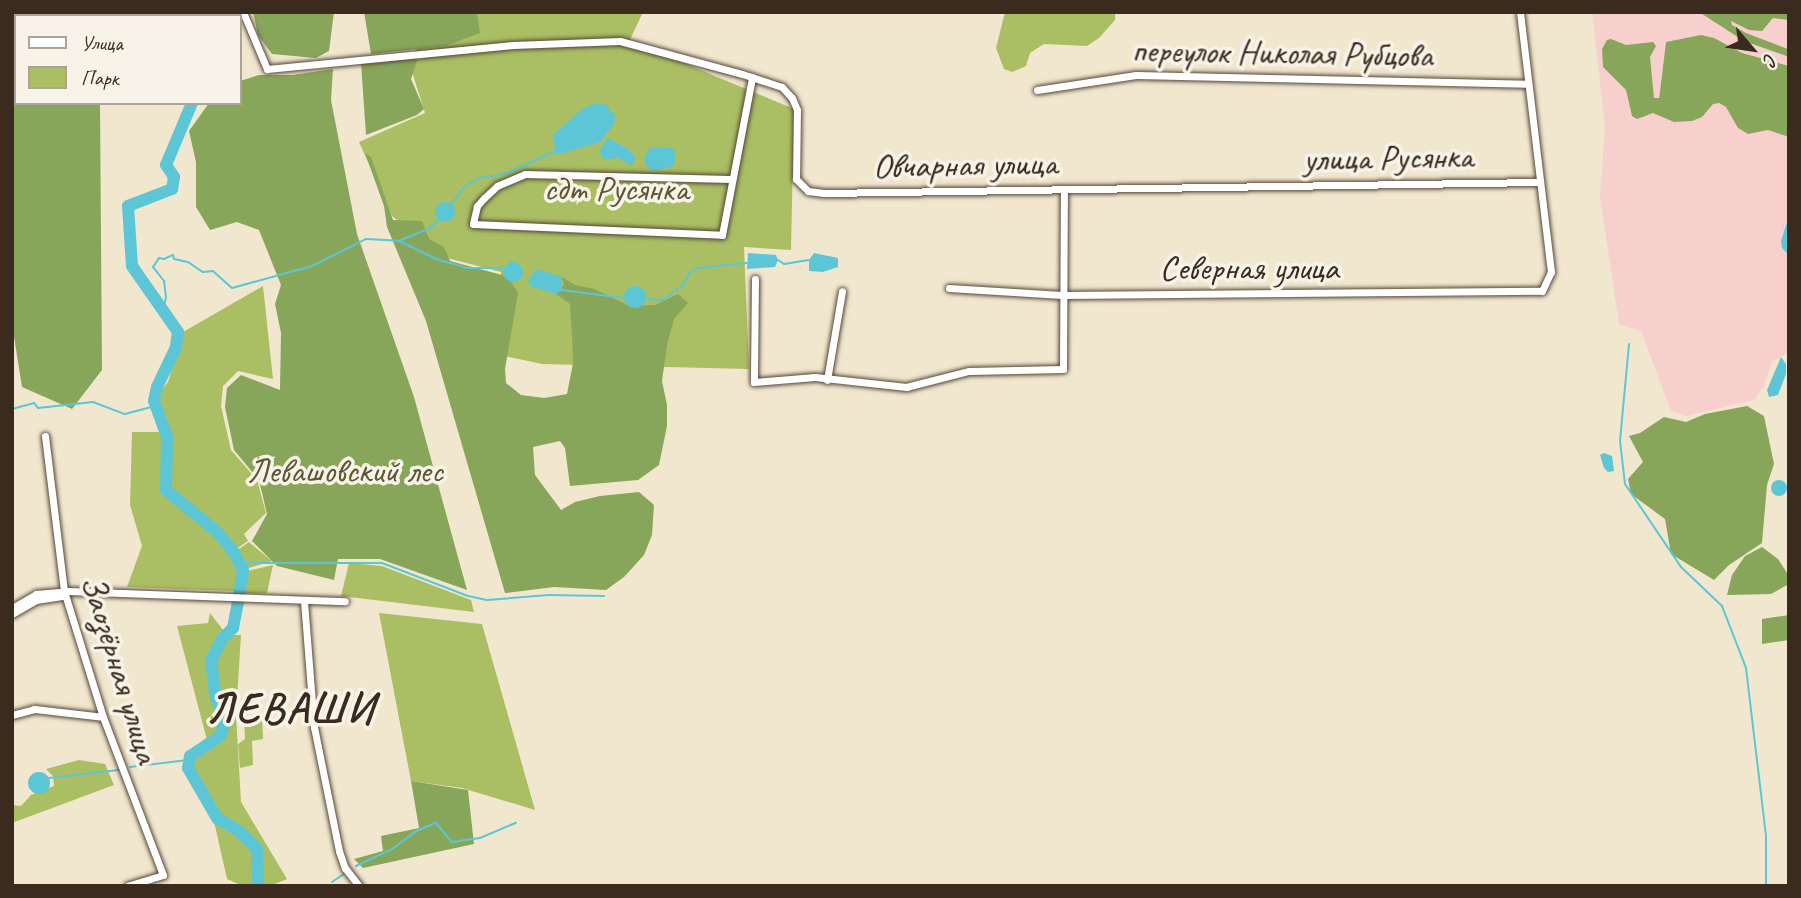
<!DOCTYPE html>
<meta charset="utf-8">
<style>
body{margin:0}
#map{position:relative;width:1801px;height:898px;overflow:hidden;background:#f1e7cf;font-family:Caveat,sans-serif}
div>[style]{position:absolute}
[style*='--x']{left:calc(var(--x)*1px);top:calc(var(--y)*1px);width:calc(var(--w)*1px);rotate:calc(var(--a)*1deg)}
.built>*{inset:0;background:#f7d0cd}
.green>*{inset:0;background:#aabf64}
.forest>*{inset:0;background:#87a65a}
.water>*{inset:0;background:#5cc6d6;transform-origin:0 0}
.round{border-radius:50%}
.stream>*{height:2px;margin:-1px;padding:0 1px;transform-origin:1px;border-radius:1px;background:#5cc6d6}
.river>*{height:12px;margin:-6px;padding:0 6px;transform-origin:6px;border-radius:6px;background:#5cc6d6}
.roads{filter:drop-shadow(0 0 2px #564639) drop-shadow(0 0 2px #564639)}
.minor>*{height:7px;margin:-3.5px;padding:0 3.5px;transform-origin:3.5px;border-radius:3.5px;background:#fff}
span{translate:-50% -50%;white-space:nowrap;text-align:center;line-height:1.15;-webkit-text-stroke:7px #f7f3e8;paint-order:stroke}
.street-label{font-size:35px;color:#3b2a1e}
.park-label{font-size:35px;color:#5c5733}
.district-label{font-size:42px;color:#3b2a1e;font-weight:700;letter-spacing:2px}
.frame{position:absolute;inset:0;border:14px solid #3b2a1e;pointer-events:none}
.legend{position:absolute;left:14px;top:14px;width:228px;height:91px;box-sizing:border-box;background:#f7f3e8;border:2px solid #aca397;margin:0;padding:9px 12px;list-style:none;font-size:21px;color:#3b2a1e}
.legend li{display:flex;align-items:center;gap:14px;height:35px}
.legend b{width:35px;border:2px solid #aca397}
.north{position:absolute;left:1717px;top:14px;width:70px;height:70px;-webkit-text-stroke:5px #f7f3e8;paint-order:stroke;rotate:119deg;font-size:19px;font-weight:700;line-height:28px;text-align:center;color:#3b2a1e}
.north::after{content:'';display:block;margin:auto;width:24px;height:32px;background:#3b2a1e;clip-path:polygon(50% 0,100% 100%,50% 72%,0 100%)}
</style>
<div id="map">
<div class="built">
<i style="clip-path:polygon(1592px 12px,1789px 12px,1789px 352px,1772px 362px,1764px 386px,1754px 400px,1686px 416px,1671px 411px,1641px 331px,1619px 324px,1600px 197px,1605px 127px)"></i>
</div>
<div class="green">
<i style="clip-path:polygon(472px 12px,643px 12px,627px 46px,672px 58px,794px 109px,791px 250px,744px 247px,749px 369px,542px 364px,495px 354px,501px 272px,443px 257px,392px 216px,359px 142px,425px 113px,407px 56px)"></i>
<i style="clip-path:polygon(1005px 12px,1115px 12px,1115px 20px,1099px 38px,1087px 46px,1044px 44px,1030px 53px,1026px 66px,1012px 72px,1004px 69px,996px 48px)"></i>
<i style="clip-path:polygon(263px 286px,273px 379px,238px 371px,223px 386px,221px 406px,231px 450px,257px 480px,266px 513px,244px 534px,248px 541px,236px 549px,210px 520px,203px 517px,168px 488px,170px 432px,166px 417px,157px 409px,159px 393px,168px 382px,183px 332px)"></i>
<i style="clip-path:polygon(132px 432px,163px 432px,162px 491px,226px 545px,239px 572px,234px 591px,127px 587px,142px 546px,130px 505px)"></i>
<i style="clip-path:polygon(249px 542px,272px 561px,249px 568px,242px 563px,236px 551px)"></i>
<i style="clip-path:polygon(349px 563px,382px 566px,471px 600px,474px 612px,341px 596px)"></i>
<i style="clip-path:polygon(273px 565px,267px 593px,240px 593px,247px 571px)"></i>
<i style="clip-path:polygon(210px 613px,223px 630px,209px 661px,212px 697px,223px 716px,214px 737px,207px 740px,177px 626px,208px 623px)"></i>
<i style="clip-path:polygon(379px 613px,482px 624px,535px 810px,462px 788px,411px 781px)"></i>
<i style="clip-path:polygon(228px 635px,241px 635px,236px 715px,241px 802px,287px 879px,270px 886px,243px 886px,227px 879px,215px 826px,192px 772px,192px 760px,223px 739px,228px 716px,233px 715px,219px 700px,215px 689px,215px 654px)"></i>
<i style="clip-path:polygon(262px 714px,263px 739px,252px 741px,253px 765px,240px 768px,238px 744px,245px 739px,244px 717px)"></i>
<i style="clip-path:polygon(79px 760px,105px 764px,114px 785px,12px 823px,12px 805px,21px 806px,31px 795px,54px 786px,53px 776px,46px 769px)"></i>
</div>
<div class="forest">
<i style="clip-path:polygon(12px 12px,37px 12px,38px 16px,16px 16px,16px 70px,12px 70px)"></i>
<i style="clip-path:polygon(253px 12px,334px 12px,329px 51px,316px 58px,272px 54px,258px 35px)"></i>
<i style="clip-path:polygon(364px 12px,477px 12px,480px 33px,445px 46px,371px 54px)"></i>
<i style="clip-path:polygon(1699px 12px,1789px 12px,1789px 20px,1773px 18px,1762px 31px,1749px 30px,1731px 21px,1732px 25px,1746px 33px,1788px 49px,1789px 57px,1744px 41px)"></i>
<i style="clip-path:polygon(1701px 35px,1714px 38px,1742px 53px,1789px 66px,1789px 137px,1768px 130px,1748px 134px,1738px 128px,1726px 107px,1719px 103px,1713px 104px,1702px 117px,1692px 121px,1674px 122px,1653px 113px,1637px 119px,1632px 116px,1626px 90px,1603px 67px,1602px 49px,1607px 40px,1611px 39px,1626px 45px,1653px 42px,1656px 46px,1650px 57px,1654px 98px,1659px 98px,1660px 92px,1666px 42px)"></i>
<i style="clip-path:polygon(418px 58px,411px 79px,424px 109px,417px 115px,366px 135px,361px 63px)"></i>
<i style="clip-path:polygon(333px 69px,331px 100px,357px 234px,414px 397px,467px 590px,380px 559px,338px 559px,334px 580px,277px 566px,252px 541px,267px 514px,259px 480px,234px 450px,225px 407px,227px 388px,241px 375px,280px 390px,281px 333px,275px 304px,281px 285px,259px 230px,237px 222px,210px 230px,196px 207px,196px 162px,189px 131px,209px 103px,240px 103px,240px 81px,259px 75px,292px 75px)"></i>
<i style="clip-path:polygon(16px 80px,16px 103px,100px 103px,102px 370px,72px 409px,22px 387px,12px 324px,12px 81px)"></i>
<i style="clip-path:polygon(365px 153px,371px 157px,393px 220px,422px 221px,429px 239px,444px 247px,450px 261px,502px 275px,511px 282px,518px 293px,505px 369px,506px 383px,521px 395px,544px 398px,567px 394px,573px 363px,572px 335px,570px 304px,556px 294px,564px 285px,562px 277px,575px 285px,595px 289px,629px 306px,655px 305px,678px 294px,688px 303px,674px 319px,667px 345px,662px 381px,667px 405px,667px 426px,659px 465px,638px 480px,570px 486px,565px 448px,560px 441px,533px 447px,535px 475px,561px 510px,575px 502px,600px 496px,639px 492px,654px 505px,652px 535px,644px 555px,624px 577px,606px 590px,554px 587px,505px 593px,426px 321px,387px 227px,384px 206px)"></i>
<i style="clip-path:polygon(1747px 406px,1764px 416px,1774px 464px,1767px 485px,1762px 543px,1729px 565px,1714px 580px,1671px 554px,1665px 519px,1631px 494px,1628px 479px,1643px 462px,1629px 436px,1640px 433px,1664px 417px,1686px 422px,1705px 414px)"></i>
<i style="clip-path:polygon(1762px 547px,1778px 559px,1789px 576px,1789px 584px,1771px 594px,1727px 595px,1732px 575px,1745px 556px)"></i>
<i style="clip-path:polygon(1789px 615px,1789px 640px,1762px 644px,1762px 619px)"></i>
<i style="clip-path:polygon(411px 781px,468px 790px,474px 844px,363px 868px,354px 859px,383px 851px,381px 836px,419px 828px)"></i>
</div>
<div class="water">
<i style="left:43px;top:12px;width:183px;height:4px"></i>
<i style="clip-path:polygon(595px 103px,607px 105px,610px 112px,616px 114px,613px 125px,600px 142px,556px 155px,553px 135px,582px 109px)"></i>
<i style="clip-path:polygon(607px 138px,627px 148px,635px 156px,634px 163px,630px 165px,618px 158px,604px 159px,599px 152px)"></i>
<i style="clip-path:polygon(650px 147px,672px 148px,675px 152px,674px 166px,654px 171px,647px 167px,644px 158px)"></i>
<i class="round" style="left:435px;top:202px;width:20px;height:20px"></i>
<i style="clip-path:polygon(1789px 216px,1789px 255px,1782px 248px,1781px 241px)"></i>
<i style="clip-path:polygon(748px 253px,776px 255px,778px 260px,775px 267px,747px 269px)"></i>
<i style="clip-path:polygon(814px 253px,838px 258px,838px 267px,823px 272px,809px 271px,809px 260px)"></i>
<i class="round" style="left:503px;top:262px;width:20px;height:20px"></i>
<i style="clip-path:polygon(536px 269px,562px 277px,562px 290px,556px 294px,530px 286px,528px 281px)"></i>
<i class="round" style="left:624px;top:286px;width:22px;height:22px"></i>
<i style="clip-path:polygon(1781px 357px,1786px 364px,1786px 374px,1778px 395px,1769px 397px,1767px 390px)"></i>
<i style="clip-path:polygon(1604px 453px,1612px 456px,1614px 471px,1608px 472px,1604px 468px,1600px 455px)"></i>
<i class="round" style="left:1771px;top:480px;width:16px;height:16px"></i>
<i class="round" style="left:28px;top:772px;width:22px;height:22px"></i>
</div>
<div class="stream">
<i style="--x:451;--y:205;--w:22;--a:-54"></i>
<i style="--x:464;--y:187;--w:17;--a:-31"></i>
<i style="--x:479;--y:178;--w:26;--a:-9"></i>
<i style="--x:505;--y:174;--w:55;--a:-24.7"></i>
<i style="--x:401;--y:240;--w:31;--a:-22"></i>
<i style="--x:430;--y:228;--w:13;--a:-45"></i>
<i style="--x:778;--y:260;--w:7;--a:34"></i>
<i style="--x:784;--y:264;--w:25;--a:-9"></i>
<i style="--x:562;--y:290;--w:62;--a:7.5"></i>
<i style="--x:647;--y:299;--w:16;--a:4"></i>
<i style="--x:663;--y:300;--w:25;--a:-37"></i>
<i style="--x:683;--y:285;--w:13;--a:-63"></i>
<i style="--x:689;--y:273;--w:9;--a:-32"></i>
<i style="--x:697;--y:268;--w:50;--a:-5.7"></i>
<i style="--x:163;--y:311;--w:14;--a:-78"></i>
<i style="--x:166;--y:297;--w:16;--a:-97"></i>
<i style="--x:164;--y:281;--w:18;--a:-128"></i>
<i style="--x:153;--y:267;--w:11;--a:-56"></i>
<i style="--x:159;--y:258;--w:5;--a:11"></i>
<i style="--x:164;--y:259;--w:10;--a:-24"></i>
<i style="--x:173;--y:255;--w:4;--a:76"></i>
<i style="--x:174;--y:259;--w:14;--a:12"></i>
<i style="--x:188;--y:262;--w:18;--a:34"></i>
<i style="--x:203;--y:272;--w:10;--a:-6"></i>
<i style="--x:213;--y:271;--w:25;--a:42"></i>
<i style="--x:232;--y:288;--w:83;--a:-15.4"></i>
<i style="--x:312;--y:266;--w:60;--a:-26.6"></i>
<i style="--x:366;--y:239;--w:33;--a:3"></i>
<i style="--x:399;--y:241;--w:41;--a:25.9"></i>
<i style="--x:436;--y:259;--w:33;--a:16"></i>
<i style="--x:468;--y:268;--w:35;--a:0"></i>
<i style="--x:1629;--y:344;--w:97;--a:95.3"></i>
<i style="--x:1620;--y:441;--w:43;--a:83.4"></i>
<i style="--x:1625;--y:484;--w:100;--a:56"></i>
<i style="--x:1681;--y:567;--w:57;--a:43.6"></i>
<i style="--x:1722;--y:606;--w:66;--a:68.8"></i>
<i style="--x:1746;--y:668;--w:168;--a:83.2"></i>
<i style="--x:1766;--y:835;--w:51;--a:90"></i>
<i style="--x:12;--y:409;--w:23;--a:-15"></i>
<i style="--x:34;--y:403;--w:6;--a:51"></i>
<i style="--x:38;--y:408;--w:55;--a:-6.2"></i>
<i style="--x:93;--y:402;--w:34;--a:21"></i>
<i style="--x:125;--y:414;--w:30;--a:-15"></i>
<i style="--x:242;--y:563;--w:140;--a:0"></i>
<i style="--x:382;--y:563;--w:92;--a:21"></i>
<i style="--x:468;--y:596;--w:19;--a:12"></i>
<i style="--x:487;--y:600;--w:62;--a:-4.6"></i>
<i style="--x:549;--y:595;--w:55;--a:1"></i>
<i style="--x:130;--y:767;--w:58;--a:-6.9"></i>
<i style="--x:49;--y:778;--w:70;--a:-6.5"></i>
<i style="--x:356;--y:866;--w:38;--a:-25"></i>
<i style="--x:391;--y:850;--w:31;--a:-37"></i>
<i style="--x:416;--y:831;--w:22;--a:-22"></i>
<i style="--x:436;--y:823;--w:25;--a:50"></i>
<i style="--x:452;--y:842;--w:28;--a:-8"></i>
<i style="--x:480;--y:838;--w:39;--a:-23"></i>
<i style="--x:332;--y:882;--w:14;--a:-34"></i>
</div>
<div class="river">
<i style="--x:192;--y:103;--w:67;--a:112.8"></i>
<i style="--x:166;--y:165;--w:14;--a:56"></i>
<i style="--x:174;--y:177;--w:12;--a:99"></i>
<i style="--x:172;--y:189;--w:47;--a:158.9"></i>
<i style="--x:128;--y:206;--w:60;--a:86.2"></i>
<i style="--x:132;--y:266;--w:80;--a:55.1"></i>
<i style="--x:178;--y:332;--w:15;--a:98"></i>
<i style="--x:176;--y:347;--w:44;--a:115.4"></i>
<i style="--x:157;--y:387;--w:14;--a:102"></i>
<i style="--x:154;--y:401;--w:38;--a:70"></i>
<i style="--x:167;--y:437;--w:53;--a:91.1"></i>
<i style="--x:166;--y:490;--w:66;--a:39.5"></i>
<i style="--x:217;--y:532;--w:25;--a:50"></i>
<i style="--x:233;--y:551;--w:21;--a:62"></i>
<i style="--x:243;--y:570;--w:25;--a:99"></i>
<i style="--x:238;--y:602;--w:26;--a:101"></i>
<i style="--x:233;--y:628;--w:16;--a:135"></i>
<i style="--x:222;--y:639;--w:25;--a:117"></i>
<i style="--x:211;--y:661;--w:35;--a:83"></i>
<i style="--x:215;--y:696;--w:25;--a:64"></i>
<i style="--x:226;--y:719;--w:18;--a:109"></i>
<i style="--x:220;--y:736;--w:36;--a:146"></i>
<i style="--x:190;--y:756;--w:12;--a:99"></i>
<i style="--x:188;--y:768;--w:58;--a:59.9"></i>
<i style="--x:217;--y:818;--w:26;--a:31"></i>
<i style="--x:239;--y:831;--w:25;--a:45"></i>
<i style="--x:257;--y:849;--w:37;--a:88"></i>
</div>
<div class="roads">
<div class="minor">
<i style="--x:243;--y:12;--w:62;--a:67.2"></i>
<i style="--x:267;--y:69;--w:247;--a:-5.6"></i>
<i style="--x:513;--y:45;--w:107;--a:-2.1"></i>
<i style="--x:620;--y:41;--w:126;--a:15.1"></i>
<i style="--x:742;--y:74;--w:42;--a:18"></i>
<i style="--x:782;--y:87;--w:15;--a:48"></i>
<i style="--x:792;--y:98;--w:13;--a:67"></i>
<i style="--x:797;--y:110;--w:69;--a:90.8"></i>
<i style="--x:796;--y:179;--w:17;--a:45"></i>
<i style="--x:808;--y:191;--w:16;--a:7"></i>
<i style="--x:824;--y:193;--w:716;--a:-0.88"></i>
<i style="--x:1037;--y:90;--w:100;--a:-8.6"></i>
<i style="--x:1136;--y:75;--w:391;--a:1.3"></i>
<i style="--x:730;--y:179;--w:205;--a:-178.6"></i>
<i style="--x:525;--y:174;--w:30;--a:157"></i>
<i style="--x:497;--y:186;--w:18;--a:137"></i>
<i style="--x:484;--y:198;--w:11;--a:131"></i>
<i style="--x:477;--y:206;--w:18;--a:103"></i>
<i style="--x:473;--y:224;--w:249;--a:2.5"></i>
<i style="--x:722;--y:235;--w:161;--a:-79.2"></i>
<i style="--x:755;--y:279;--w:103;--a:90.6"></i>
<i style="--x:754;--y:382;--w:61;--a:-4.7"></i>
<i style="--x:815;--y:377;--w:92;--a:6.3"></i>
<i style="--x:906;--y:387;--w:65;--a:-14.3"></i>
<i style="--x:969;--y:371;--w:94;--a:-1.2"></i>
<i style="--x:1063;--y:369;--w:180;--a:-89.7"></i>
<i style="--x:949;--y:288;--w:113;--a:3.5"></i>
<i style="--x:1062;--y:295;--w:480;--a:-0.5"></i>
<i style="--x:1542;--y:291;--w:21;--a:-65"></i>
<i style="--x:1551;--y:272;--w:262;--a:-96.8"></i>
<i style="--x:827;--y:380;--w:90;--a:-80.4"></i>
<i style="--x:45;--y:436;--w:156;--a:83"></i>
<i style="--x:64;--y:591;--w:132;--a:72.8"></i>
<i style="--x:103;--y:717;--w:169;--a:69.2"></i>
<i style="--x:163;--y:875;--w:37;--a:163"></i>
<i style="--x:304;--y:601;--w:126;--a:85.5"></i>
<i style="--x:314;--y:727;--w:126;--a:78.6"></i>
<i style="--x:339;--y:851;--w:18;--a:71"></i>
<i style="--x:345;--y:868;--w:23;--a:52"></i>
<i style="--x:12;--y:608;--w:28;--a:-30"></i>
<i style="--x:36;--y:594;--w:32;--a:-5"></i>
<i style="--x:68;--y:591;--w:277;--a:2.1"></i>
<i style="--x:12;--y:614;--w:28;--a:-30"></i>
<i style="--x:36;--y:600;--w:26;--a:-9"></i>
<i style="--x:12;--y:715;--w:23;--a:-15"></i>
<i style="--x:34;--y:709;--w:69;--a:6.6"></i>
</div>
</div>
<div class="street-label">
<span style="left:1282px;top:53px;rotate:1deg">переулок Николая Рубцова</span>
<span style="left:1388px;top:158px;rotate:-1deg">улица Русянка</span>
<span style="left:965px;top:165px;rotate:-1deg">Овчарная улица</span>
<span style="left:1249px;top:268px">Северная улица</span>
<span style="left:120px;top:669px;rotate:73deg">Заозёрная улица</span>
</div>
<div class="park-label">
<span style="left:616px;top:189px">сдт Русянка</span>
<span style="left:345px;top:471px">Левашовский лес</span>
</div>
<div class="district-label">
<span style="left:291px;top:709px">ЛЕВАШИ</span>
</div>
<div class="frame"></div>
<ul class="legend">
<li><b style="height:9px;background:#fff"></b>Улица</li>
<li><b style="height:19px;background:#aabf64"></b>Парк</li>
</ul>
<div class="north">С</div>
</div>
